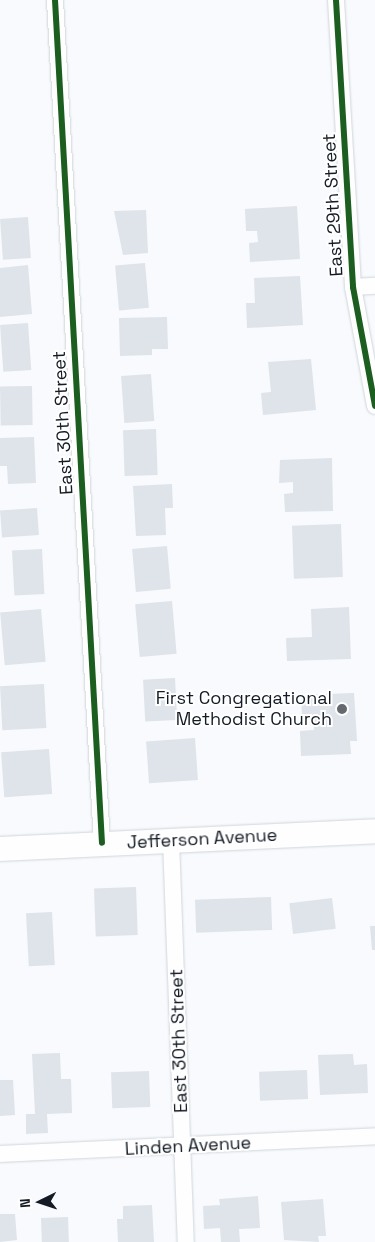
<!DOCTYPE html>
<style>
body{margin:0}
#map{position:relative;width:375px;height:1242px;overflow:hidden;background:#f8fafd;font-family:"Space Grotesk",sans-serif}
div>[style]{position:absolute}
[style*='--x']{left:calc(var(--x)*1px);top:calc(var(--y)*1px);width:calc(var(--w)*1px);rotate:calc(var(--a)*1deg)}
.building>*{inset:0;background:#dfe4ea;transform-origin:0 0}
.roads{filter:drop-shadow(0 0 1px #d0d5db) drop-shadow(0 0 1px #d0d5db)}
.minor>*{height:16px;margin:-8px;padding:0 8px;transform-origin:8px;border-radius:8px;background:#fefeff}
.secondary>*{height:24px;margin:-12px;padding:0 12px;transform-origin:12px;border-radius:12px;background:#fefeff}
.cycleway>*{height:6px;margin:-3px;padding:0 3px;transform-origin:3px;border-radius:3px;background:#1b5e20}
.dots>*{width:14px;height:14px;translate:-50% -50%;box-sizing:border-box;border:2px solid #fff;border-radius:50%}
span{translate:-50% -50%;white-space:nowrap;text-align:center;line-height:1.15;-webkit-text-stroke:4px #fff;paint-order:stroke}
.street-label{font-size:18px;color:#141b24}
.poi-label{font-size:18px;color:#141b24}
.right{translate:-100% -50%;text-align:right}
.north{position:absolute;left:15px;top:1177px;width:50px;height:50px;-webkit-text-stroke:4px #fff;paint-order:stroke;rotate:266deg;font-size:14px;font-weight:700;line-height:20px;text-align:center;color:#141b24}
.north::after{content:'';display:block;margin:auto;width:18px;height:22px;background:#141b24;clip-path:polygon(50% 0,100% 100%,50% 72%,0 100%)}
</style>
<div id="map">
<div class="building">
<i style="clip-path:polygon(297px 206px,300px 259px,250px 262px,249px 243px,258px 242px,257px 231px,246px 231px,245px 209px)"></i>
<i style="clip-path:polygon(146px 210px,148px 253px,123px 255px,114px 211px)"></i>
<i style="left:28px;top:217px;width:41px;height:28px;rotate:86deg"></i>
<i style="left:145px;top:263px;width:45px;height:30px;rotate:85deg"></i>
<i style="clip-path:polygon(28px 265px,32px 314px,0 317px,0 268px)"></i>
<i style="clip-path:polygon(300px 276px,303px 325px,247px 328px,246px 303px,255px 303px,254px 278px)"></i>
<i style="clip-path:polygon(167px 317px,168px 349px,152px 349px,152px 355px,120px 356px,119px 318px)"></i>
<i style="left:28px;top:323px;width:47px;height:28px;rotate:86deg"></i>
<i style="clip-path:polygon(311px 359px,316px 410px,263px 415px,261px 393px,271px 392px,268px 362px)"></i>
<i style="left:151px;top:374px;width:47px;height:30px;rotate:86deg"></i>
<i style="left:32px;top:386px;width:39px;height:32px;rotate:89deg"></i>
<i style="left:156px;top:429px;width:46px;height:33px;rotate:88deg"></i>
<i style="clip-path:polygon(34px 437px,36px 483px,8px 484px,7px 466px,0 466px,0 438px)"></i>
<i style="clip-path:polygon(332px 458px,333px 511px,285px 512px,284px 494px,293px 493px,293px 482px,279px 483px,280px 460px)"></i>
<i style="clip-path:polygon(172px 484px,173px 508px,165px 508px,166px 535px,136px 536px,133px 486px)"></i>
<i style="left:37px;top:508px;width:27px;height:37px;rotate:86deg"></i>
<i style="left:341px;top:524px;width:53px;height:49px;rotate:88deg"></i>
<i style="left:167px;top:546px;width:43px;height:35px;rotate:85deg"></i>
<i style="left:42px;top:549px;width:45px;height:30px;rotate:87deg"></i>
<i style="left:172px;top:601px;width:53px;height:37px;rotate:85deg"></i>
<i style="clip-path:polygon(349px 607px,351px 659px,287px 661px,286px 638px,312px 637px,311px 609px)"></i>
<i style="left:41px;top:609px;width:53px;height:41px;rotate:85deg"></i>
<i style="left:175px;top:678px;width:42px;height:32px;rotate:87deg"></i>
<i style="left:44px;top:684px;width:44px;height:44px;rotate:87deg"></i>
<i style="clip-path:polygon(354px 693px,357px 741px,350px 741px,351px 754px,301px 756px,300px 731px,314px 730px,313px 715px,302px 715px,301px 695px)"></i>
<i style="left:195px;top:738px;width:42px;height:49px;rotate:86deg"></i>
<i style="left:49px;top:749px;width:45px;height:48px;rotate:86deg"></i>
<i style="left:136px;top:887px;width:48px;height:42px;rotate:88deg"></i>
<i style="left:271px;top:897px;width:33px;height:76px;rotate:88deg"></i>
<i style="left:332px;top:898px;width:31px;height:43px;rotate:83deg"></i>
<i style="left:52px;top:912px;width:53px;height:26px;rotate:87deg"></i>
<i style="clip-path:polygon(370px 926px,375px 926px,375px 950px,372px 950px)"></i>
<i style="clip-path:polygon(60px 1053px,61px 1079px,71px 1079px,72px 1113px,47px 1114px,48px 1133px,26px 1134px,26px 1114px,35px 1114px,32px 1054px)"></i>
<i style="clip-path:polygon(353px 1054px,354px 1065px,367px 1064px,368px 1093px,320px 1095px,318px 1055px)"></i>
<i style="left:307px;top:1070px;width:29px;height:48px;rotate:88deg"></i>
<i style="left:149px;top:1071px;width:36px;height:38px;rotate:88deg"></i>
<i style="clip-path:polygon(0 1080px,13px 1080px,15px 1115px,0 1116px)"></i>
<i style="clip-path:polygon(258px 1196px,260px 1228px,239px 1229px,240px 1242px,221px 1242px,220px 1228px,204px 1229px,203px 1206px,220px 1205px,219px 1199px)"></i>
<i style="clip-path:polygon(323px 1199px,326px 1236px,318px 1236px,319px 1242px,284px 1240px,281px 1202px)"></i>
<i style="clip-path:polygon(152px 1205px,154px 1242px,118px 1242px,117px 1219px,123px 1219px,123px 1206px)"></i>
<i style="clip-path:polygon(0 1214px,15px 1214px,17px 1240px,0 1242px)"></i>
<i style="left:68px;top:1217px;width:25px;height:27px;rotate:88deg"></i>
</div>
<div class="roads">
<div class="minor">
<i style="--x:55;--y:0;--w:844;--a:86.81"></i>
<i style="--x:336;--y:0;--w:288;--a:86.6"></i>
<i style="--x:353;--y:287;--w:121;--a:79.5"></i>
<i style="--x:353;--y:287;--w:22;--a:-3"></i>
<i style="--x:171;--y:840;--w:402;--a:87.9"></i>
<i style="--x:0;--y:1154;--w:375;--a:-2.7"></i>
</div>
<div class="secondary">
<i style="--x:0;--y:849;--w:375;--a:-2.7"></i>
</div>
</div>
<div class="cycleway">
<i style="--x:55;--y:0;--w:844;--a:86.81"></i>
<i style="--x:336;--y:0;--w:288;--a:86.6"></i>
<i style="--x:353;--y:287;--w:121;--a:79.5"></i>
</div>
<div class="dots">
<i style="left:342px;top:709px;background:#646970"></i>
</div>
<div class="street-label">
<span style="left:333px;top:205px;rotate:-93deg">East 29th Street</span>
<span style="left:63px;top:423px;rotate:-93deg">East 30th Street</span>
<span style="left:202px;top:839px;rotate:-3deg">Jefferson Avenue</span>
<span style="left:179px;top:1041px;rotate:-92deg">East 30th Street</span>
<span style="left:188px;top:1146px;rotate:-3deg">Linden Avenue</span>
</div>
<div class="poi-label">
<span class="right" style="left:332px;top:709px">First Congregational<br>Methodist Church</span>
</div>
<div class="north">N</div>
</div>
